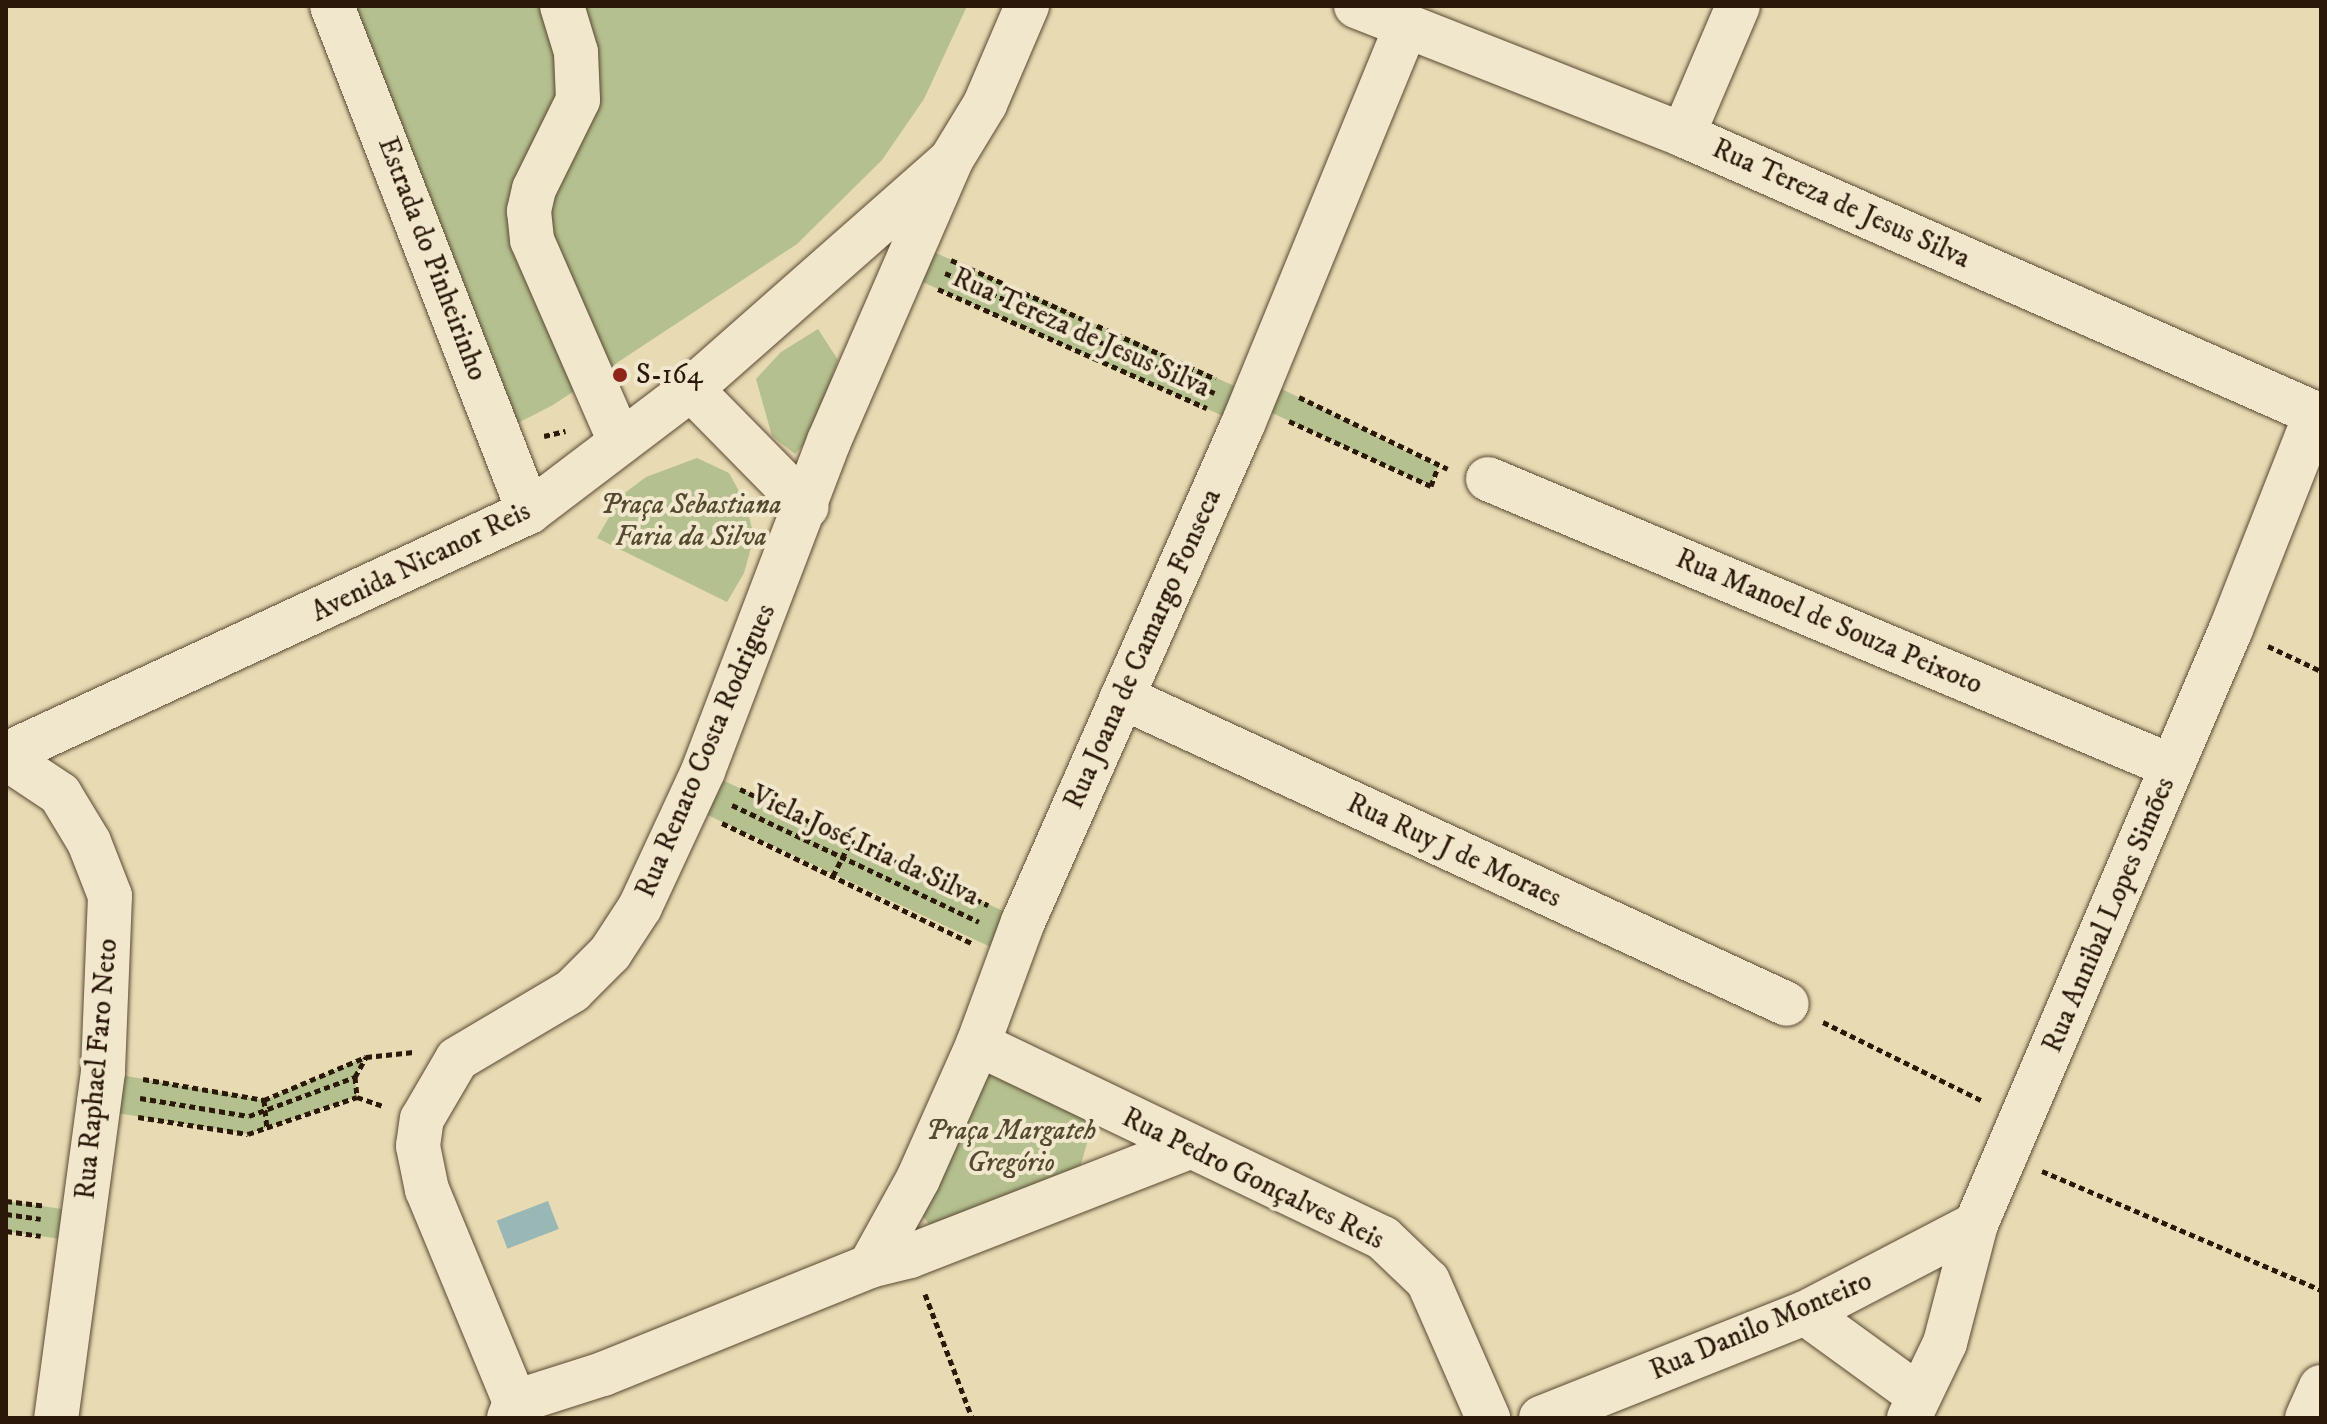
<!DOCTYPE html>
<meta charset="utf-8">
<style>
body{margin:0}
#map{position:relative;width:2327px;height:1424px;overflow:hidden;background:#e8dab2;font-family:"IM FELL DW Pica",serif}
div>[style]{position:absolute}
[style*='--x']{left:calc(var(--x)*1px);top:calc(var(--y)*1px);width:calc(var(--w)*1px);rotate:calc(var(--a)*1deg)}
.green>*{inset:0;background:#b4c08e;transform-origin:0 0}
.water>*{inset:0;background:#99b8b5;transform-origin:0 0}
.path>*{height:5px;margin-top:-2.5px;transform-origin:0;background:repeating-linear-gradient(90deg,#2b1809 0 6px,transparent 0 10px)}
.roads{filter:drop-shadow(0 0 2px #5a4833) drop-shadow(0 0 2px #5a4833)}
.minor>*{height:44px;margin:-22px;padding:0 22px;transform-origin:22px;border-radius:22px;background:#f0e7cd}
.dots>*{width:22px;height:22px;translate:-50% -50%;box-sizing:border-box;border:4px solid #f0e7cd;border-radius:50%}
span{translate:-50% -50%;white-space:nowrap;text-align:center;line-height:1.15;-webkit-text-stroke:8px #f0e7cd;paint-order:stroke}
.street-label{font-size:28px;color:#2b1809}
.poi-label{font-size:28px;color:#2b1809}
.left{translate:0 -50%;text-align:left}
.park-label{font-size:28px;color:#544a31;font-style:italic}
.frame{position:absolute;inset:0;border:8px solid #2b1809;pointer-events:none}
</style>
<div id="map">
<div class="green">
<i style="clip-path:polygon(341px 6px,967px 6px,924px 99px,882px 160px,797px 244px,553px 405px,506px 429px)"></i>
<i style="left:918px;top:245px;width:368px;height:32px;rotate:24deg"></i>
<i style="clip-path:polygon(818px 329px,838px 360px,810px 438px,795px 454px,772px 436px,756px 379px,781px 352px)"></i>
<i style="clip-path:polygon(1280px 388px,1438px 467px,1431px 486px,1268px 411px)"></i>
<i style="clip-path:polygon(697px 458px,729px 473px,746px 504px,754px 537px,744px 573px,727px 602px,597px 538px,622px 495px,646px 477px)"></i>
<i style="left:703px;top:771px;width:354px;height:38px;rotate:25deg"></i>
<i style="clip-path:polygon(366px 1057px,355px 1077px,357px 1097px,248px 1134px,98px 1110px,103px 1072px,264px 1100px)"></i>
<i style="clip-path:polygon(987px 1073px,1089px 1118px,1092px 1125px,1078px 1175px,936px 1233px,922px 1215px)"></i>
<i style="left:6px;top:1201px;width:80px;height:30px;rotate:8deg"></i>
</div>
<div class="water">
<i style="left:548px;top:1201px;width:30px;height:55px;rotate:69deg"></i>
</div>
<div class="path">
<i style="--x:951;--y:260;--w:290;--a:24.2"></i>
<i style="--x:945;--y:273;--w:295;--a:24"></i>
<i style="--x:938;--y:289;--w:294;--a:23.9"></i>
<i style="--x:1299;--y:397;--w:165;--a:25.8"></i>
<i style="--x:1289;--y:421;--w:156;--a:24.6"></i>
<i style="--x:1431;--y:486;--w:20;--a:-70"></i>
<i style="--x:544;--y:436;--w:22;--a:-13"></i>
<i style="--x:2268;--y:646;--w:59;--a:25.3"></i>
<i style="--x:740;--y:789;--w:274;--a:25.1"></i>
<i style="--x:732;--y:805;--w:273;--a:25.3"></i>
<i style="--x:722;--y:823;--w:279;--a:25.7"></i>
<i style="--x:833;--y:876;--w:39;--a:-63"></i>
<i style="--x:1823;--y:1022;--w:178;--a:26.3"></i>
<i style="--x:355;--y:1077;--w:23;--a:-61"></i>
<i style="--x:143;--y:1079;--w:123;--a:9.8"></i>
<i style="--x:264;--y:1100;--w:111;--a:-22.9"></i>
<i style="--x:366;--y:1057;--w:48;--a:-5.9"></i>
<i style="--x:140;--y:1098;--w:110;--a:9.4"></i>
<i style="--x:249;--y:1116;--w:113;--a:-20.2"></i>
<i style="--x:355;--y:1077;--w:20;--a:84"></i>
<i style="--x:264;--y:1100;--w:29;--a:84"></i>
<i style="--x:138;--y:1117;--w:111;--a:8.8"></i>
<i style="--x:248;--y:1134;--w:115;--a:-18.7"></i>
<i style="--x:357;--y:1097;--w:28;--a:19"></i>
<i style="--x:2042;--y:1171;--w:303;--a:23.1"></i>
<i style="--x:6;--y:1201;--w:39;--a:7"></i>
<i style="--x:6;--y:1214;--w:35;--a:8"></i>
<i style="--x:6;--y:1231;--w:35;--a:8"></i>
<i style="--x:925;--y:1294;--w:133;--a:69.2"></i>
</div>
<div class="roads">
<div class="minor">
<i style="--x:332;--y:6;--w:543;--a:68.73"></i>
<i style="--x:562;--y:6;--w:48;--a:73.1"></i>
<i style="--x:576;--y:52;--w:48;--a:87.6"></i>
<i style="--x:578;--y:100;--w:99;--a:116.3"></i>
<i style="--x:534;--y:189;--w:23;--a:103"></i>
<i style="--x:529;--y:211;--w:29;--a:84"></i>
<i style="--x:532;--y:240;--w:219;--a:66.4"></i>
<i style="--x:1356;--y:6;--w:352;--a:21.5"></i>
<i style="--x:1683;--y:135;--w:697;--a:23.77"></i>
<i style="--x:1683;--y:135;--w:140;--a:-66.9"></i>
<i style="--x:691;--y:389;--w:165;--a:45.5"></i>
<i style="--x:1488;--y:479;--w:741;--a:22.79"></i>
<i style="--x:1122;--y:697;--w:732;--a:24.78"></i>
<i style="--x:6;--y:754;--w:576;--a:-24.83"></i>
<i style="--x:529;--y:512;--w:203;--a:-37.2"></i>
<i style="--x:691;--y:389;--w:346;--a:-41.4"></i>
<i style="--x:951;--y:160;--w:66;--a:-58.7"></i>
<i style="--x:985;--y:104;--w:107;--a:-66.8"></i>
<i style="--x:6;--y:758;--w:65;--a:33.7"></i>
<i style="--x:60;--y:794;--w:56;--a:58.9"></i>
<i style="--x:89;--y:842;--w:58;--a:68.7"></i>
<i style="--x:110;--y:896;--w:176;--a:92.3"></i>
<i style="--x:103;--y:1072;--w:349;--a:97.7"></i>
<i style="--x:978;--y:1044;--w:449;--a:25.6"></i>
<i style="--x:1383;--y:1238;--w:62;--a:43.7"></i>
<i style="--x:1428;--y:1281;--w:150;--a:66.3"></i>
<i style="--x:870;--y:1266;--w:99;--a:-61.1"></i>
<i style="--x:918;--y:1179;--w:148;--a:-66"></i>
<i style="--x:978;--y:1044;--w:130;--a:-69.8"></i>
<i style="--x:1023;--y:922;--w:544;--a:-66.17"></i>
<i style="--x:1243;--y:424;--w:429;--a:-67.7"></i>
<i style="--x:1805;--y:1313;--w:140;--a:36"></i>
<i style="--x:515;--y:1402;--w:230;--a:-112.5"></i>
<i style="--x:427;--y:1190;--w:45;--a:-101.6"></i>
<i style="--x:418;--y:1146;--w:27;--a:-82"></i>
<i style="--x:422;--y:1119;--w:69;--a:-59.7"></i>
<i style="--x:457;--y:1059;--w:134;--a:-30.6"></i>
<i style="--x:572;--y:991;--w:54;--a:-45"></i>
<i style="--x:610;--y:953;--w:55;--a:-56.9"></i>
<i style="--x:640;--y:907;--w:150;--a:-65.1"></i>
<i style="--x:703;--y:771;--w:353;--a:-69.1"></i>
<i style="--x:829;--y:441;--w:306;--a:-66.5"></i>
<i style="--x:509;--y:1418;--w:17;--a:-69"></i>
<i style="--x:515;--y:1402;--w:92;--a:-17.7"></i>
<i style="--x:603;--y:1374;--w:288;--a:-22"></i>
<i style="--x:870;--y:1266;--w:41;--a:-14"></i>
<i style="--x:910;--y:1256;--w:297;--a:-21.3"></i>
<i style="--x:1541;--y:1418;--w:284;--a:-21.7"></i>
<i style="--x:1805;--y:1313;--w:193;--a:-27.5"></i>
<i style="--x:1909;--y:1418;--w:83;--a:-64.4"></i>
<i style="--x:1945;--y:1343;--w:123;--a:-75.4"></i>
<i style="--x:1976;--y:1224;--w:647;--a:-66.8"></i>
<i style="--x:2231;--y:629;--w:232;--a:-68.5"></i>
<i style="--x:2307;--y:1418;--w:34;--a:-66"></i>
</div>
</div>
<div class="dots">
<i style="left:620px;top:375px;background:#8f2418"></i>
</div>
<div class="street-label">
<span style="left:1841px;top:204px;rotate:24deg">Rua Tereza de Jesus Silva</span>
<span style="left:432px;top:259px;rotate:69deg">Estrada do Pinheirinho</span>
<span style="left:1081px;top:333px;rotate:24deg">Rua Tereza de Jesus Silva</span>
<span style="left:421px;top:562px;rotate:-26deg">Avenida Nicanor Reis</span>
<span style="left:1829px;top:622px;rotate:23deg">Rua Manoel de Souza Peixoto</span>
<span style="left:1143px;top:649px;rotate:-66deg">Rua Joana de Camargo Fonseca</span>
<span style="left:706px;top:751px;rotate:-67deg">Rua Renato Costa Rodrigues</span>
<span style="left:865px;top:846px;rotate:25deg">Viela José Iria da Silva</span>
<span style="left:1454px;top:851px;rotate:25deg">Rua Ruy J de Moraes</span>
<span style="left:2109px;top:915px;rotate:-67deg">Rua Annibal Lopes Simões</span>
<span style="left:97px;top:1069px;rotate:-85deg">Rua Raphael Faro Neto</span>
<span style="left:1253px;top:1179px;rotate:26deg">Rua Pedro Gonçalves Reis</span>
<span style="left:1761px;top:1326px;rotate:-23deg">Rua Danilo Monteiro</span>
</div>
<div class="poi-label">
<span class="left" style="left:636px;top:375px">S-164</span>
</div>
<div class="park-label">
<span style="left:691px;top:521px">Praça Sebastiana<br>Faria da Silva</span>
<span style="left:1011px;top:1147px">Praça Margateh<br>Gregório</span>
</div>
<div class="frame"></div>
</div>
